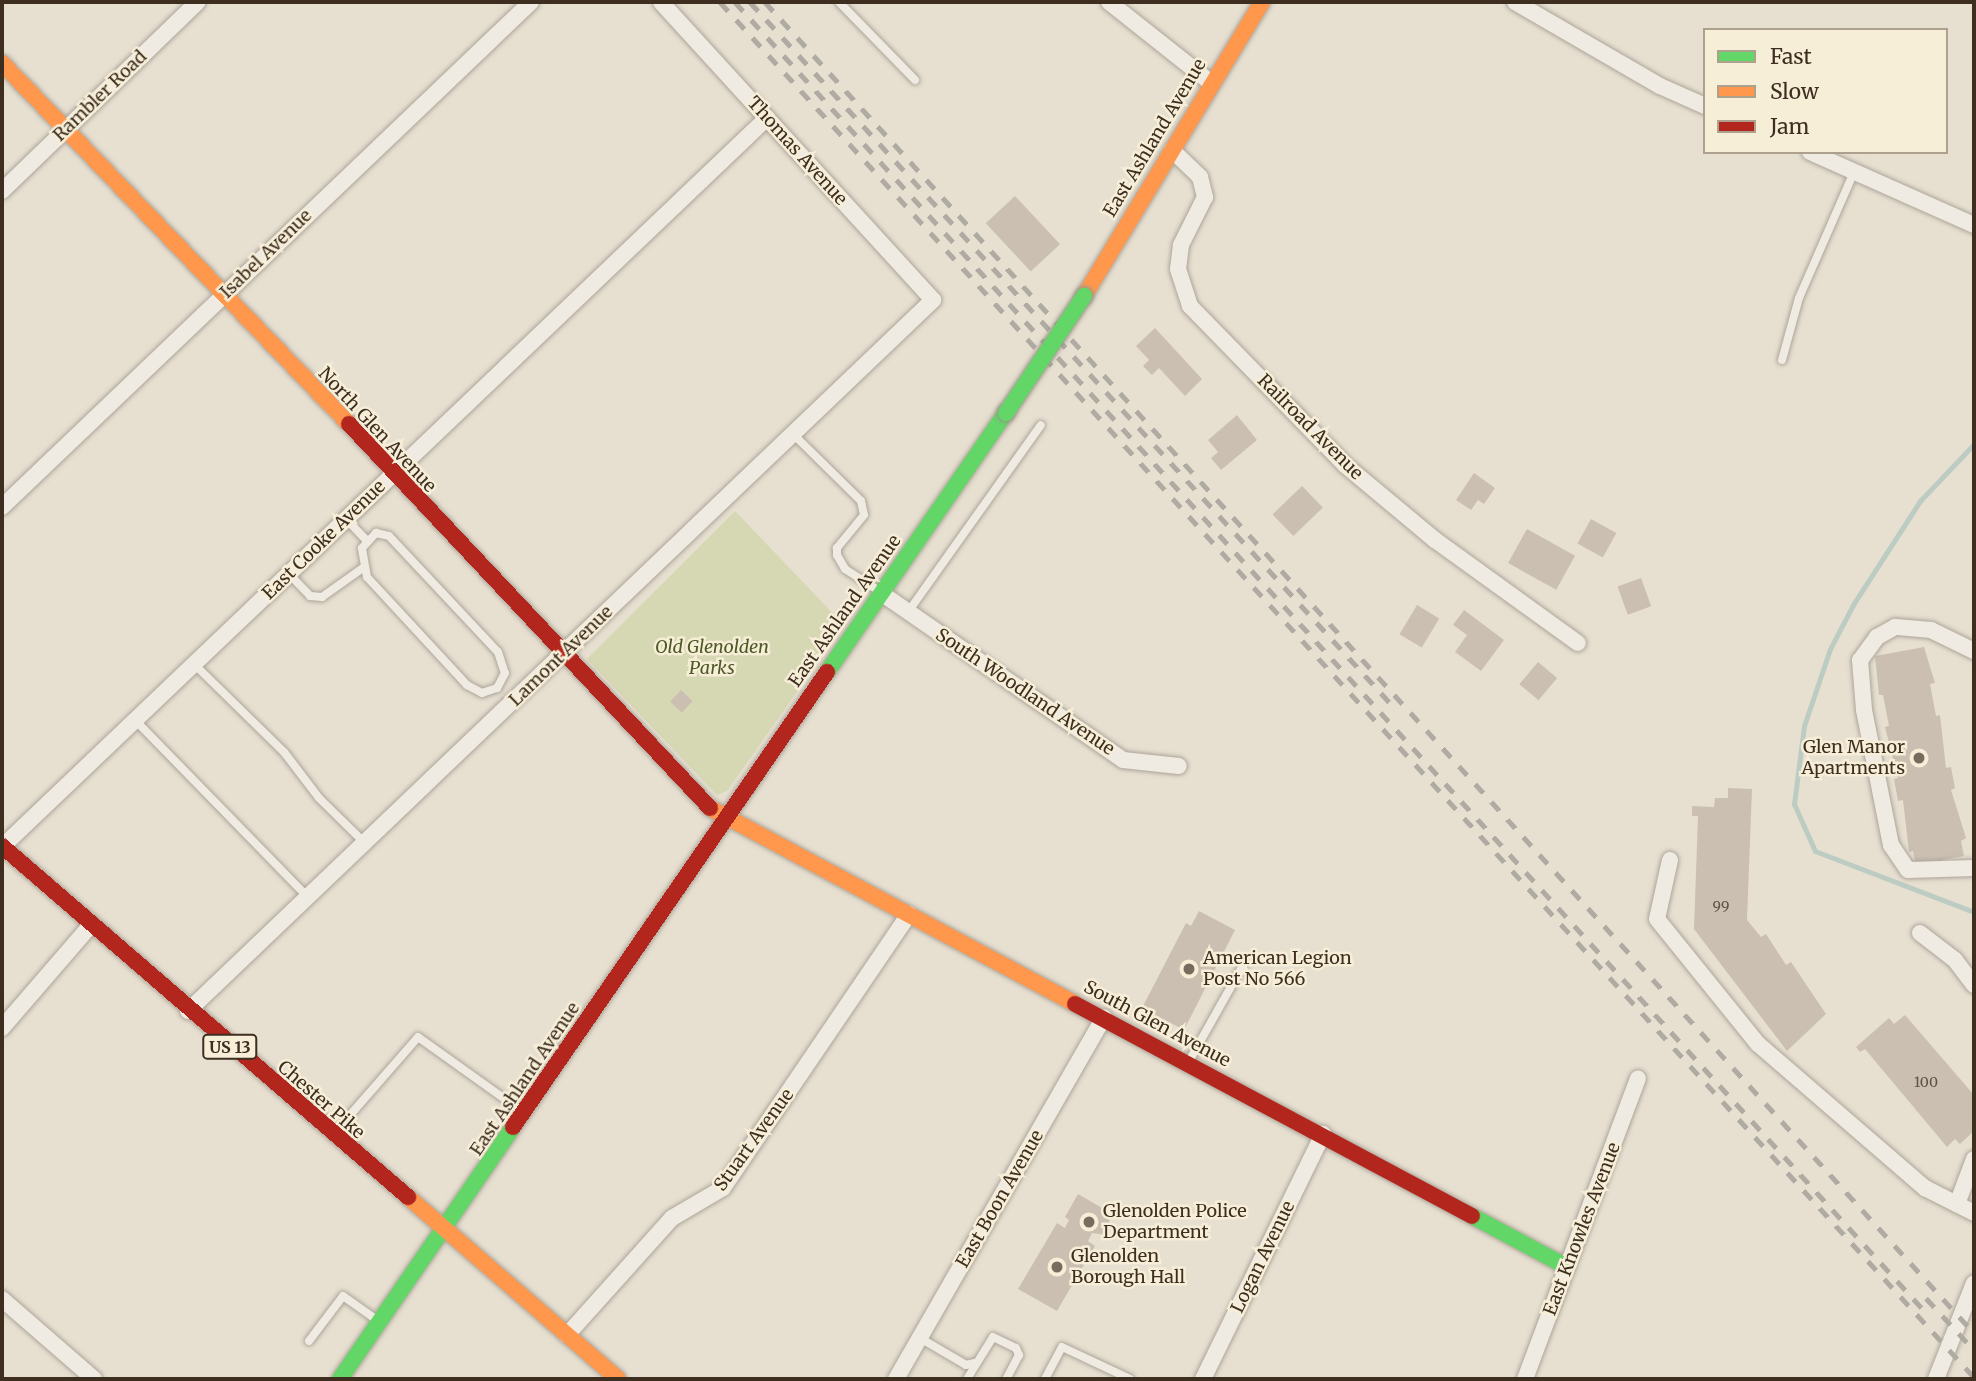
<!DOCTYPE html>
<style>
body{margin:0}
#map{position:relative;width:1976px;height:1381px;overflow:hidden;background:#e7e0d1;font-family:Merriweather,serif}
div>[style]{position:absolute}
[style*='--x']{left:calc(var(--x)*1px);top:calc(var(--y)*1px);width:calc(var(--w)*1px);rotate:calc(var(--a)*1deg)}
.green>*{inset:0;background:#d6d7b3}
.stream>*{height:5px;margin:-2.5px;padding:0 2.5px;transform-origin:2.5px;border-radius:2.5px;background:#bcccc2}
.building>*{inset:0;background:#cbbfb2;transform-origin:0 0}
.roads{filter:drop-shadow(0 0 2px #ada599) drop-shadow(0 0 2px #ada599)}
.lane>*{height:8px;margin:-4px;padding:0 4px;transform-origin:4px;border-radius:4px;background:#efebe3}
.street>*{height:16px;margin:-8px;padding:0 8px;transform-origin:8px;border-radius:8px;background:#efebe3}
.fast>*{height:16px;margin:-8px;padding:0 8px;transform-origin:8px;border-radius:8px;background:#63d668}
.slow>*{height:16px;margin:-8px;padding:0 8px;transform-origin:8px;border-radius:8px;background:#ff974d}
.jam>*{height:16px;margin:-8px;padding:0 8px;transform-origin:8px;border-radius:8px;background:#b3261e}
.rail>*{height:5px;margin-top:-2.5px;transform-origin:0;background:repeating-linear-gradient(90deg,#afaaa2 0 12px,transparent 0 24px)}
.bridges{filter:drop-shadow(0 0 2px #9c958a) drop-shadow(0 0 2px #9c958a)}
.fast-bridge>*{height:16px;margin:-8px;padding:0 8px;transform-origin:8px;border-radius:8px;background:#63d668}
.dots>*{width:19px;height:19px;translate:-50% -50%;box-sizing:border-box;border:4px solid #f7eed8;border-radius:50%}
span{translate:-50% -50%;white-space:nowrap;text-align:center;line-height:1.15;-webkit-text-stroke:5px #f7eed8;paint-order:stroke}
.number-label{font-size:14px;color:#605244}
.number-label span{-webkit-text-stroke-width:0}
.shield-label span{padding:2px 5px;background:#f7eed8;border:2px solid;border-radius:5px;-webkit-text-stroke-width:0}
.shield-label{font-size:16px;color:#3d2e20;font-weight:700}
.street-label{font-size:18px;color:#3d2e20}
.park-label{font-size:18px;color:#4d5a26;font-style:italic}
.poi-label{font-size:18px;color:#3d2e20}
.right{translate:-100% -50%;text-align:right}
.left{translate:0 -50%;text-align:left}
.frame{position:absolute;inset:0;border:4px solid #3d2e20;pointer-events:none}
.legend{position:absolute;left:1703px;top:28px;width:245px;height:126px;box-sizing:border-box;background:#f7eed8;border:2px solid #ada18e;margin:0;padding:9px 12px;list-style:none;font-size:21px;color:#3d2e20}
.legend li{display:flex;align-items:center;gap:14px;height:35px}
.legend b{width:35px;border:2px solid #ada18e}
</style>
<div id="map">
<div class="green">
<i style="clip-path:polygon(735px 511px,844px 625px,727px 791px,717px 795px,587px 659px)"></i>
</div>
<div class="stream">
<i style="--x:1974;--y:444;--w:79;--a:133.5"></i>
<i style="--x:1920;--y:501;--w:121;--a:122.9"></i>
<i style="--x:1854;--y:603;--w:52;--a:117.6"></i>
<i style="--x:1830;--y:649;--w:81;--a:108.7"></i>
<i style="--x:1804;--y:726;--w:79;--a:97.3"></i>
<i style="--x:1794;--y:804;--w:51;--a:65.9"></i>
<i style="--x:1815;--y:851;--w:170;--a:21"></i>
</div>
<div class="building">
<i style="left:1015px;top:196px;width:66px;height:40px;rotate:47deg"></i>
<i style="clip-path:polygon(1155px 328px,1202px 379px,1185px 396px,1159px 368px,1152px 375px,1143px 366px,1149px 360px,1136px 346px)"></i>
<i style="clip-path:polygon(1237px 415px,1257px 440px,1221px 470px,1211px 458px,1218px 452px,1208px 440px)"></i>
<i style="clip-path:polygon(1474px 473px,1495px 488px,1484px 504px,1478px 500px,1471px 510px,1456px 500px)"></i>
<i style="left:1302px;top:486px;width:30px;height:41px;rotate:46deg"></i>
<i style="left:1591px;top:519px;width:29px;height:28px;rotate:29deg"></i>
<i style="left:1527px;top:529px;width:55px;height:39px;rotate:29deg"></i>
<i style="left:1641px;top:578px;width:30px;height:25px;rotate:70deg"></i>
<i style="left:1417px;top:605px;width:26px;height:34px;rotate:31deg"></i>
<i style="clip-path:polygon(1464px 610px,1504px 640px,1481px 671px,1455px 652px,1467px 635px,1453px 625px)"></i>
<i style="clip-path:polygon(1924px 647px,1935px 683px,1930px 684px,1936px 716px,1940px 715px,1946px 768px,1951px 767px,1955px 788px,1951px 790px,1966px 838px,1961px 841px,1964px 856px,1942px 860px,1943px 865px,1916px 866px,1913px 851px,1909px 852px,1903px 800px,1898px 801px,1894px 779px,1898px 778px,1885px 727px,1889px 726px,1883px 695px,1879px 695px,1875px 656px)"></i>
<i style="left:1538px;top:662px;width:25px;height:29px;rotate:40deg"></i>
<i style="left:681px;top:690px;width:16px;height:16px;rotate:43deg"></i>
<i style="clip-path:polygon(1728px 788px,1752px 789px,1747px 920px,1761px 937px,1766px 934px,1786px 965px,1791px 962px,1826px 1014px,1787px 1051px,1694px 929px,1698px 816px,1692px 816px,1692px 806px,1714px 807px,1715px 798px,1728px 798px)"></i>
<i style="clip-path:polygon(1199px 911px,1235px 930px,1184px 1030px,1142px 1008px,1186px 923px,1191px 926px)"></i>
<i style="clip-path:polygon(1905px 1015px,1974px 1095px,1974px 1131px,1960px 1144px,1955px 1139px,1947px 1147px,1865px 1049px,1860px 1052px,1856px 1047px,1889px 1018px,1894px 1024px)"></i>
<i style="clip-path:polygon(1078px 1194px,1109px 1212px,1110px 1230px,1106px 1235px,1092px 1233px,1088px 1241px,1095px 1246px,1057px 1311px,1018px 1289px,1057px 1223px,1065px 1228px,1069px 1220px,1065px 1217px)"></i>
</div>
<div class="roads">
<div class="lane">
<i style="--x:839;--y:2;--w:109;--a:45.7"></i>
<i style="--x:1782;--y:360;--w:64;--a:-74.7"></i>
<i style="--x:1799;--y:298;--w:137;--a:-66.4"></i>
<i style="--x:793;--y:434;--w:95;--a:44.6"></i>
<i style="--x:861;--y:501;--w:14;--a:78"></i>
<i style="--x:864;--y:515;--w:43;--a:129.3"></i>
<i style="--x:837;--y:548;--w:7;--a:90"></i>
<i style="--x:837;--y:555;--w:16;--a:60"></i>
<i style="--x:845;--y:569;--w:40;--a:32.9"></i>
<i style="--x:346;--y:519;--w:29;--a:46"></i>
<i style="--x:376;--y:533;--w:13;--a:13"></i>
<i style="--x:389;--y:536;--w:159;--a:46.8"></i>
<i style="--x:498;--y:652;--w:22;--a:72"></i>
<i style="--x:505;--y:673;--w:17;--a:118"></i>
<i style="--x:497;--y:688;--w:16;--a:162"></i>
<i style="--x:482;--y:693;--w:17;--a:-152"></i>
<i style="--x:467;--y:685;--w:147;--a:-132.8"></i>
<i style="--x:367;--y:577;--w:29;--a:-100"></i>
<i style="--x:362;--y:548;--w:21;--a:-47"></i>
<i style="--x:289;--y:574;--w:30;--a:46"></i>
<i style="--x:310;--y:596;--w:12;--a:5"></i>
<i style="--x:322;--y:597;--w:50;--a:-35.3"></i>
<i style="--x:908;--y:612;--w:229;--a:-54.6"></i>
<i style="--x:194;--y:664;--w:126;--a:44.4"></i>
<i style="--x:284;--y:752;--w:58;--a:52.7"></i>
<i style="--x:319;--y:798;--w:64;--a:44.4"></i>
<i style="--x:135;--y:720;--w:248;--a:45.7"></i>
<i style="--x:1188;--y:1063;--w:116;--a:-60.6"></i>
<i style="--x:337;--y:1130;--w:123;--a:-48.9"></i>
<i style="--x:418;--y:1037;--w:129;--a:35.5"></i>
<i style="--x:920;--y:1338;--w:53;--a:30.4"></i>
<i style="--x:966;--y:1365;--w:9;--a:-13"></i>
<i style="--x:309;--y:1341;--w:56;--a:-52.9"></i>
<i style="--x:343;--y:1296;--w:42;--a:35.2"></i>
<i style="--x:967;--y:1379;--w:49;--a:-58.2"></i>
<i style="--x:993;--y:1337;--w:25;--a:26"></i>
<i style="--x:1016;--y:1348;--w:8;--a:67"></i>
<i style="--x:1019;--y:1355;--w:27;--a:118"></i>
<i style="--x:1045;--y:1379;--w:36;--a:-62"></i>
<i style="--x:1062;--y:1347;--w:75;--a:25.2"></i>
</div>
<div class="street">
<i style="--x:1109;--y:2;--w:129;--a:38.4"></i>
<i style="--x:1515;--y:2;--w:168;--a:30.1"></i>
<i style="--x:1660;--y:86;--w:49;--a:24"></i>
<i style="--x:1172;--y:150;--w:39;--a:44"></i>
<i style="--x:1200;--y:177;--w:21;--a:76"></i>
<i style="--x:1205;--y:197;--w:54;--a:116.6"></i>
<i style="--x:1181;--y:245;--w:24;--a:97"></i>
<i style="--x:1178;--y:269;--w:39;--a:72"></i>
<i style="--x:1190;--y:306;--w:222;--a:45.7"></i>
<i style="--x:1345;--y:465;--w:117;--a:39.8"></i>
<i style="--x:1435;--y:540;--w:176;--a:35.8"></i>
<i style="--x:1810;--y:152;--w:180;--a:24"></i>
<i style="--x:2;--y:191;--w:272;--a:-44"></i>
<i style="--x:2;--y:507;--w:731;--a:-43.67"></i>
<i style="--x:881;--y:593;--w:294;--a:34.6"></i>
<i style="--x:1123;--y:760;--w:56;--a:6.1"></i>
<i style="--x:1974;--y:651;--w:48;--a:-154"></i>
<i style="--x:1931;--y:630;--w:36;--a:-175"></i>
<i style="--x:1895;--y:627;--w:21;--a:151"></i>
<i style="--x:1877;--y:637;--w:29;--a:126"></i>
<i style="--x:1860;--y:660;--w:50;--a:85.4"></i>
<i style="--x:1864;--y:710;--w:138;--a:78.7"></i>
<i style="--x:1891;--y:845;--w:30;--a:56"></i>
<i style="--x:1908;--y:870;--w:66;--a:-1.7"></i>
<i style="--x:2;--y:847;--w:1057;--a:-43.62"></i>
<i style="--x:1670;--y:860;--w:60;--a:102.4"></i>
<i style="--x:1657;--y:919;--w:161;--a:51.1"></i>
<i style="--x:1758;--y:1044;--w:221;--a:40.8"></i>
<i style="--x:1925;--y:1188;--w:55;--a:27"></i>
<i style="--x:1920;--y:933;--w:44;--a:37.6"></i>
<i style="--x:1955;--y:960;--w:31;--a:53"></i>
<i style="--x:188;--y:1011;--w:1030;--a:-43.66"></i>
<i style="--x:933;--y:300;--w:403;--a:-132.4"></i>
<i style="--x:2;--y:1028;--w:135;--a:-49.2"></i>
<i style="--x:1957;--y:1204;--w:48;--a:-69.3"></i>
<i style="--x:2;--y:1299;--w:122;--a:41"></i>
<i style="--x:567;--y:1335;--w:157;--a:-48.1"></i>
<i style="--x:672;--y:1218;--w:59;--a:-30.5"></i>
<i style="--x:723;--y:1188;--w:331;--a:-55.8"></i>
<i style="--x:896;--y:1379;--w:417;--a:-60.1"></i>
<i style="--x:1203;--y:1379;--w:273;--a:-63.9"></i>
<i style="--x:1525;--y:1379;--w:321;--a:-69.4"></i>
<i style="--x:1936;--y:1379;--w:103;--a:-68.4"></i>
</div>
<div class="fast">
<i style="--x:827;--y:672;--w:315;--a:-55.4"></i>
<i style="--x:1472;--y:1216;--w:108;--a:28.2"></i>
<i style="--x:340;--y:1379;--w:306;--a:-55.5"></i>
</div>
<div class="slow">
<i style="--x:2;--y:63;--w:501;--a:46.13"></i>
<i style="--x:1084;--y:296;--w:344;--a:-58.8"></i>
<i style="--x:710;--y:808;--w:414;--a:28.2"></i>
<i style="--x:408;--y:1197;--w:278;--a:40.9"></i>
</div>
<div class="jam">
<i style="--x:349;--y:424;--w:527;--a:46.77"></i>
<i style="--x:2;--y:846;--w:537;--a:40.84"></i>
<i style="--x:1075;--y:1004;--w:450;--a:28.1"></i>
<i style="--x:513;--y:1127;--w:553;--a:-55.39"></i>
</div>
</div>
<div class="rail">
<i style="--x:720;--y:2;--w:1861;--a:47.64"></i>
<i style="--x:735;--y:2;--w:1774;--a:47.74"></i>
<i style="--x:750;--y:2;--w:952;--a:47.6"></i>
<i style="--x:765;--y:2;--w:1798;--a:47.75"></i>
<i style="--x:1926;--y:1298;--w:71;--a:47.3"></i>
</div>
<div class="bridges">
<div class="fast-bridge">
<i style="--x:1006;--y:413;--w:141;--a:-56.3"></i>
</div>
</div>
<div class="dots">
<i style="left:1919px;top:758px;background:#786c5e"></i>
<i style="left:1189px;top:969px;background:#786c5e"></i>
<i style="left:1089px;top:1222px;background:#786c5e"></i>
<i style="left:1057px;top:1267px;background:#786c5e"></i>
</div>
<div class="number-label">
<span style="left:1721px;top:906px">99</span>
<span style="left:1926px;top:1082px">100</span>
</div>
<div class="shield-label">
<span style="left:230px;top:1047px">US 13</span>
</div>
<div class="street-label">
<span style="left:100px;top:96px;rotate:-44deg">Rambler Road</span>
<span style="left:1155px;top:138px;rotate:-59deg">East Ashland Avenue</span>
<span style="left:797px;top:151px;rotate:48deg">Thomas Avenue</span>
<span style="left:266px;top:254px;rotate:-44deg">Isabel Avenue</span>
<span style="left:1310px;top:427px;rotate:45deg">Railroad Avenue</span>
<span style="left:377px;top:430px;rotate:47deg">North Glen Avenue</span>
<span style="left:324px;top:540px;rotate:-44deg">East Cooke Avenue</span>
<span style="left:845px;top:611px;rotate:-55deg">East Ashland Avenue</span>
<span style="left:561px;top:656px;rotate:-44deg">Lamont Avenue</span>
<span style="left:1025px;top:692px;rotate:34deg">South Woodland Avenue</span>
<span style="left:1157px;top:1024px;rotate:28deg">South Glen Avenue</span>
<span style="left:525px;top:1079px;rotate:-56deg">East Ashland Avenue</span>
<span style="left:321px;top:1100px;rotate:41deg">Chester Pike</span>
<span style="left:754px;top:1140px;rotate:-54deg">Stuart Avenue</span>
<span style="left:1000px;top:1199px;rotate:-60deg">East Boon Avenue</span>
<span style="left:1582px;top:1229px;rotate:-69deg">East Knowles Avenue</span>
<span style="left:1263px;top:1257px;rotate:-64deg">Logan Avenue</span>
</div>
<div class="park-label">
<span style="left:712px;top:658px">Old Glenolden<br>Parks</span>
</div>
<div class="poi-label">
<span class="right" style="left:1905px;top:758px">Glen Manor<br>Apartments</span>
<span class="left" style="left:1203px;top:969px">American Legion<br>Post No 566</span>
<span class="left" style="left:1103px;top:1222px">Glenolden Police<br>Department</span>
<span class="left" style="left:1071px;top:1267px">Glenolden<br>Borough Hall</span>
</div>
<div class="frame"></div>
<ul class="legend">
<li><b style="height:9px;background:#63d668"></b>Fast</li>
<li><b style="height:9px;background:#ff974d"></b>Slow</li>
<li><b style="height:9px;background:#b3261e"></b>Jam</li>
</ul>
</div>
